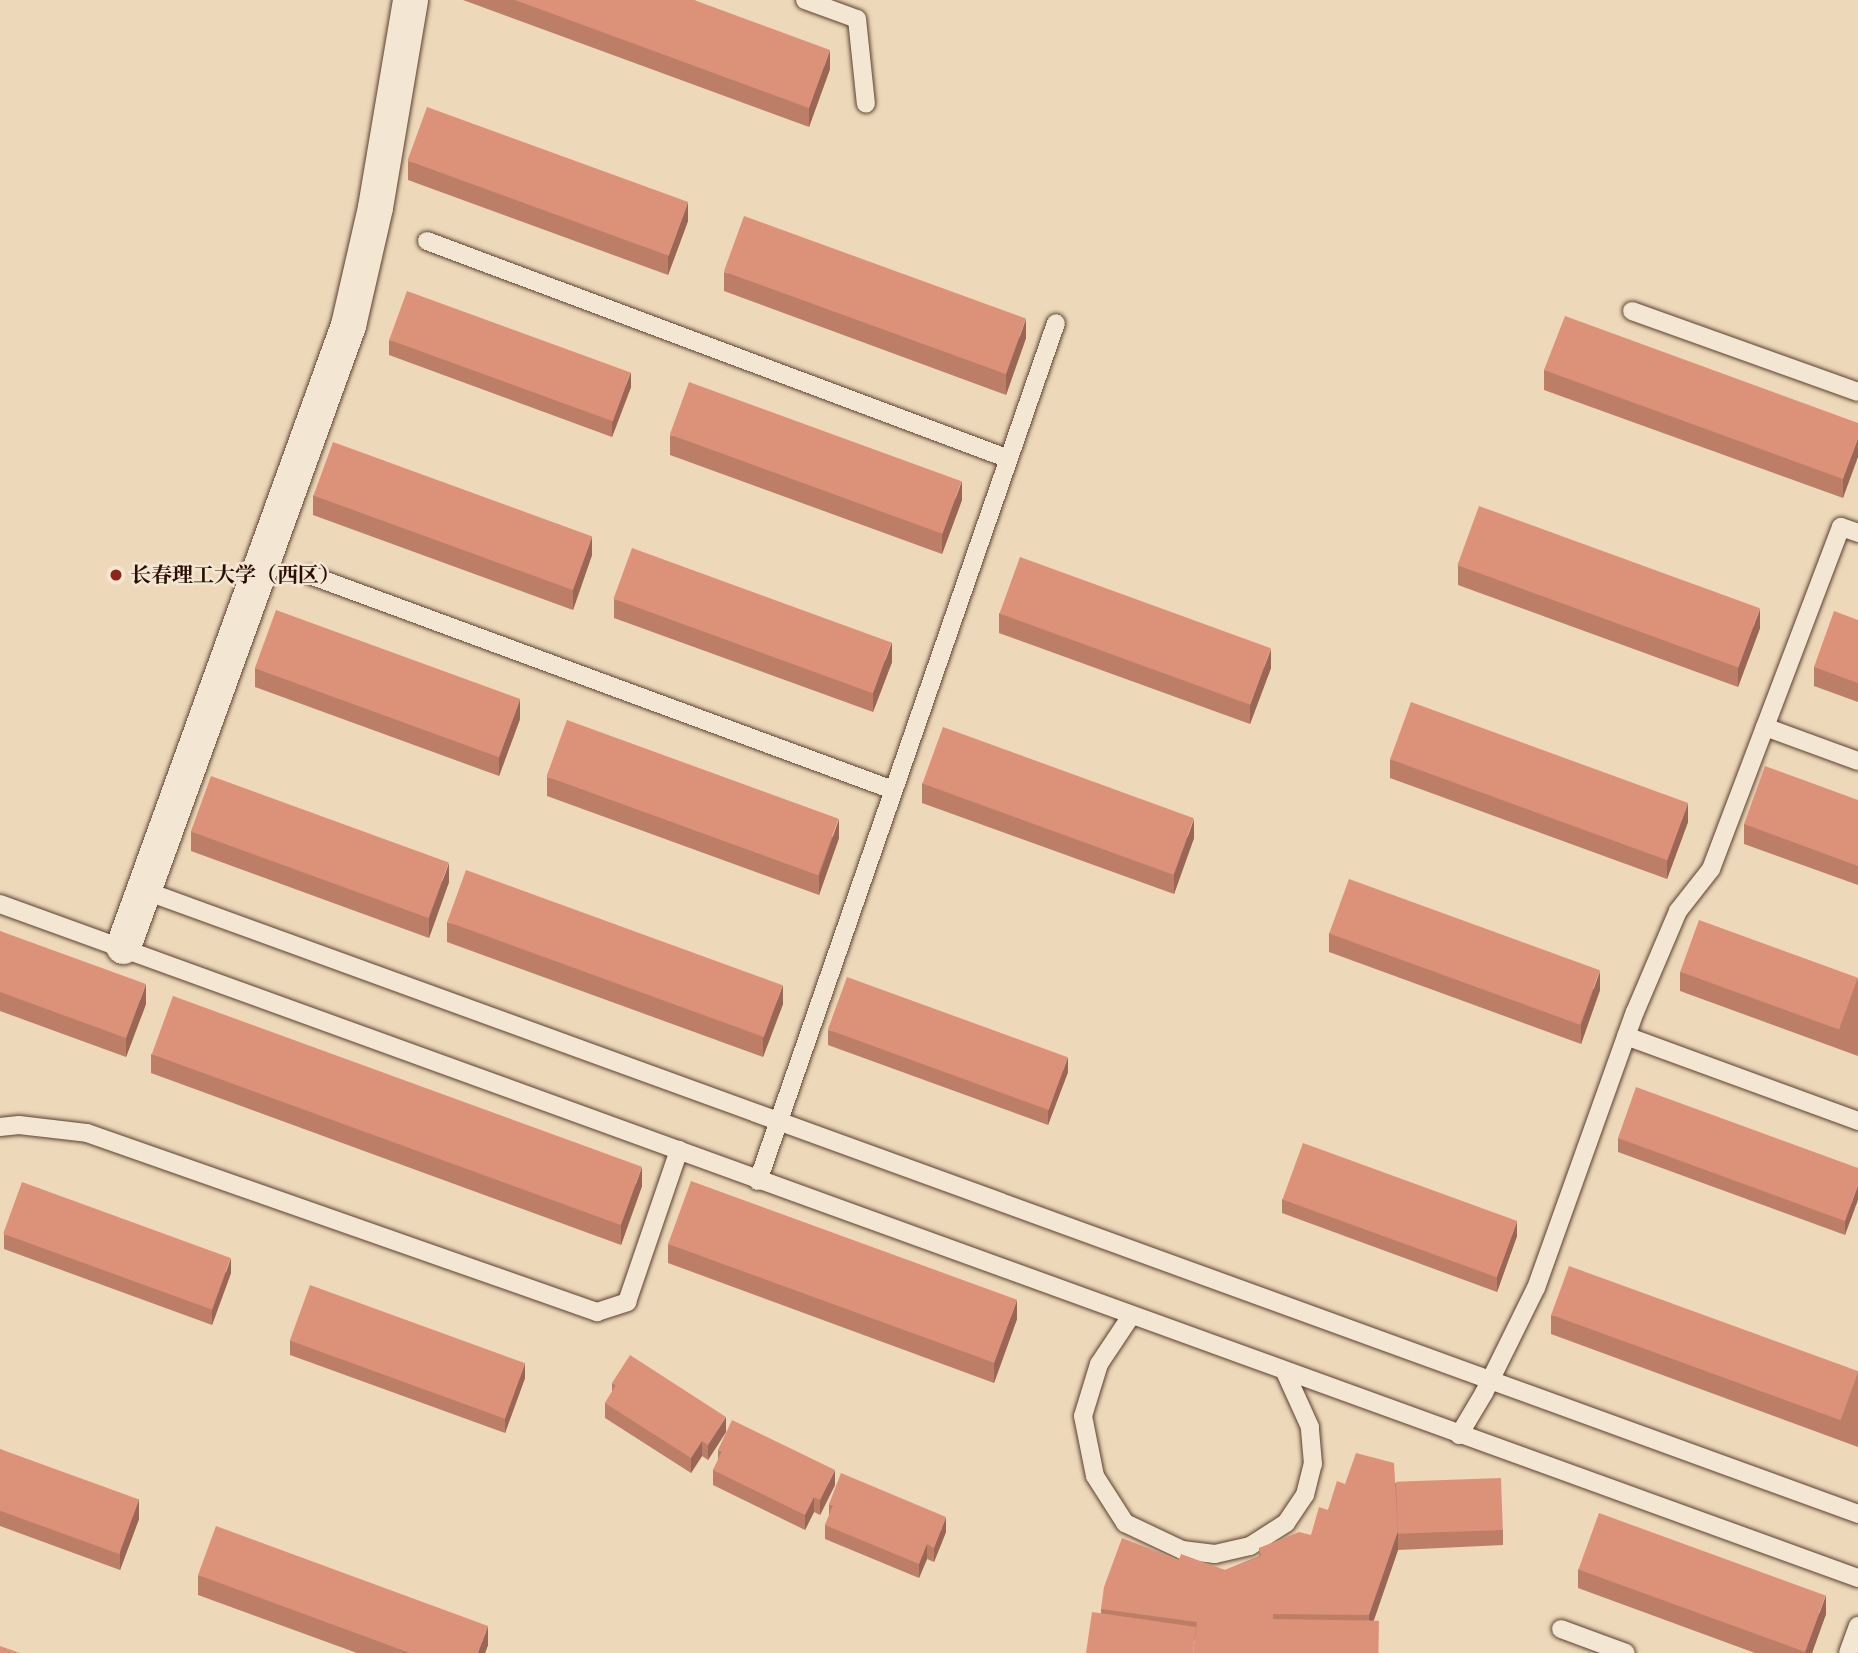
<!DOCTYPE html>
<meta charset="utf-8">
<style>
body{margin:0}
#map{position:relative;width:1858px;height:1653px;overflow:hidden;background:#edd8b9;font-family:"IM FELL Great Primer","Noto Serif SC",serif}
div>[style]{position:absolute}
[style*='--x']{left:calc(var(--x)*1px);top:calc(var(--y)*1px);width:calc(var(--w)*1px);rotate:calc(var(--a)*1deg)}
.roads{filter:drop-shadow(0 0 2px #5c4030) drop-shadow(0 0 2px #5c4030)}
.lane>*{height:18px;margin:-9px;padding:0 9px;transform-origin:9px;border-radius:9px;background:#f3e6d2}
.street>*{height:35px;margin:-17.5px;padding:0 17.5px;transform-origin:17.5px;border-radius:17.5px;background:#f3e6d2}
.wall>*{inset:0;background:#bd7e68}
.shaded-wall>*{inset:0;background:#9a6655}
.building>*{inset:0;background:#dc9279;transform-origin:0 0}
.dots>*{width:19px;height:19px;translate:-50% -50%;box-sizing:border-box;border:4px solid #f3e6d2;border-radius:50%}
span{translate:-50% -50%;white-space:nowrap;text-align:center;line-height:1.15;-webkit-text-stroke:5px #f3e6d2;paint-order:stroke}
.poi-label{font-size:21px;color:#2b0d02;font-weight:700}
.left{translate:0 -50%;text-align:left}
</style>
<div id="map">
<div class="roads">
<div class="lane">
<i style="--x:805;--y:0;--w:55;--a:20.1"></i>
<i style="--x:857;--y:19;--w:85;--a:84"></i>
<i style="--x:427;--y:241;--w:621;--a:20.53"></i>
<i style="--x:1632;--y:311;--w:240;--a:19.7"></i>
<i style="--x:310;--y:575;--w:621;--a:20.24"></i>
<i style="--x:1765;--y:727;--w:99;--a:20.1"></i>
<i style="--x:143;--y:890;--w:1825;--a:19.99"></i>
<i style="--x:0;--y:904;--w:1976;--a:19.94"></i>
<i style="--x:1626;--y:1036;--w:247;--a:20.1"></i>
<i style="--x:0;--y:1127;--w:19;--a:-6"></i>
<i style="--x:19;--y:1125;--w:68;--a:6.7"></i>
<i style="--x:87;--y:1133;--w:541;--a:19.34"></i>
<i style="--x:597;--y:1312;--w:32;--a:-18"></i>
<i style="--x:627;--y:1302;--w:161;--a:-71.1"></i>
<i style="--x:758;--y:1181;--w:908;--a:-70.85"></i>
<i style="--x:1131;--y:1316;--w:58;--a:123.7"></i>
<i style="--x:1099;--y:1364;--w:54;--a:107.1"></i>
<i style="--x:1083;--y:1416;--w:61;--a:78.7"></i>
<i style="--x:1095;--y:1476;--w:56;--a:57.4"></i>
<i style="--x:1125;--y:1523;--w:63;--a:25.3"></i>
<i style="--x:1182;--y:1550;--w:33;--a:7"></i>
<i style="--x:1215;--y:1554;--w:36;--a:-13"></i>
<i style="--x:1250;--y:1546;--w:43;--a:-32.6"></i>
<i style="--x:1286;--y:1523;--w:34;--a:-56"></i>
<i style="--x:1305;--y:1495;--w:32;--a:-76"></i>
<i style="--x:1313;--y:1464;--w:37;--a:-95"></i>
<i style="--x:1310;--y:1427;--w:60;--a:-114.4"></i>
<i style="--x:1459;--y:1435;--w:49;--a:-59.2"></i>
<i style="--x:1484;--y:1393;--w:117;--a:-63.7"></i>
<i style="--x:1536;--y:1288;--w:293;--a:-70.3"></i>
<i style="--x:1635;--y:1012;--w:110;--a:-66.9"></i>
<i style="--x:1678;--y:911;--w:53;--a:-51.8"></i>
<i style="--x:1711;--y:869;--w:366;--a:-69.2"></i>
<i style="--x:1841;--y:527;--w:18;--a:19"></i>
<i style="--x:1561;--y:1629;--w:69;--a:20.3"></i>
<i style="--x:1848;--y:1653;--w:29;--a:-70"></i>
</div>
<div class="street">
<i style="--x:123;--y:946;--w:661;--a:-70.08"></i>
<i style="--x:348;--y:325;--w:121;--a:-77.1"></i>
<i style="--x:375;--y:207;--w:210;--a:-80.4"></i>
</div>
</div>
<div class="wall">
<i style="clip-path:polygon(463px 0,694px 0,830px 69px,809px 127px)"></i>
<i style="clip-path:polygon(408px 161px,688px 221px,668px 275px,408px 180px)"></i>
<i style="clip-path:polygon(724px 272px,1026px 338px,1006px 395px,724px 291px)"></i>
<i style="clip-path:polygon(389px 340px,631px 387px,612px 437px,389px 355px)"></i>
<i style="clip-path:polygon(1544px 370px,1858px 423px,1843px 498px,1544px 390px)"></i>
<i style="clip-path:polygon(670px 435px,962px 500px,942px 554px,670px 455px)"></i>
<i style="clip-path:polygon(313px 495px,592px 555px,573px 610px,313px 515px)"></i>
<i style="clip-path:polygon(1458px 565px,1760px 628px,1738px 687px,1458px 585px)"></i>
<i style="clip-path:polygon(614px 599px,892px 662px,873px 712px,614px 618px)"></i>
<i style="clip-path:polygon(999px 613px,1271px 668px,1250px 724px,999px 633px)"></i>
<i style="clip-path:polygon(1858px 620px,1858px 702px,1814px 686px,1814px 667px)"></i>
<i style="clip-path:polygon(255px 668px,520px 719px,499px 776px,255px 687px)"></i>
<i style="clip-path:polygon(1390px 759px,1688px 822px,1667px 879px,1390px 778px)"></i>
<i style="clip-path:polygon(547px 777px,839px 838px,819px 895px,547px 796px)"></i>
<i style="clip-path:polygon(922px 783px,1194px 838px,1174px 894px,922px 803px)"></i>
<i style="clip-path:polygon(1858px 800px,1858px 885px,1744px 844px,1744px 824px)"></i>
<i style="clip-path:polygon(191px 831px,449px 882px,429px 938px,191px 851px)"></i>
<i style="clip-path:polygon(447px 922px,783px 1004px,763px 1057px,447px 942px)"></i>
<i style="clip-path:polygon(0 931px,146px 1004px,126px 1057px,0 1011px)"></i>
<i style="clip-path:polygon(1329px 933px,1600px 990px,1581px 1044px,1329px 952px)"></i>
<i style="clip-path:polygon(1680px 972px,1858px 978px,1858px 1056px,1680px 991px)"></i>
<i style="clip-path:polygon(828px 1030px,1068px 1072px,1048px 1125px,828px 1045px)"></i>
<i style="clip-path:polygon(151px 1054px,642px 1186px,621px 1245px,151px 1073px)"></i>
<i style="clip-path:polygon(1618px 1138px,1858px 1168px,1845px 1235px,1618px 1152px)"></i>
<i style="clip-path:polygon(1282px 1199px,1517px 1236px,1497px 1292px,1282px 1213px)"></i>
<i style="clip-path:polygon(4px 1234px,231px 1273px,212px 1325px,4px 1249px)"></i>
<i style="clip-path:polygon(668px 1244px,1017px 1319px,994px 1383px,668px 1263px)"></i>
<i style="clip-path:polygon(1551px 1315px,1858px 1372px,1858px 1447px,1551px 1334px)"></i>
<i style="clip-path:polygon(290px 1340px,525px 1378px,505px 1433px,290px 1355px)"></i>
<i style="clip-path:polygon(612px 1383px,726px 1432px,708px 1460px,702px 1456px,691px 1473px,605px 1418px,605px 1403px,612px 1392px)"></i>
<i style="clip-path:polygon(0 1449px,139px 1519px,120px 1570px,0 1526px)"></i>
<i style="clip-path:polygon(718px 1450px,835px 1485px,820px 1515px,814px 1512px,805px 1530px,713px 1485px,713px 1470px,718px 1461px)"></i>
<i style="clip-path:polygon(1396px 1483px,1503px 1530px,1503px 1545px,1398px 1550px,1374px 1620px,1086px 1653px,1101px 1613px,1101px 1609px,1179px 1560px,1225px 1570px,1259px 1556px,1259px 1548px,1311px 1535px,1345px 1484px)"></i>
<i style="clip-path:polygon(829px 1504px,946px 1532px,934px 1562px,927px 1559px,919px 1578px,825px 1539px,825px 1525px,829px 1516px)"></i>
<i style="clip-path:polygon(1578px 1569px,1826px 1614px,1812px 1653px,1755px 1653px,1578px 1588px)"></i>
<i style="clip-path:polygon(198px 1575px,488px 1645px,485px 1653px,357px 1653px,198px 1595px)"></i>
</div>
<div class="shaded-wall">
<i style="clip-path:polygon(830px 50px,830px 69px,809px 127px,809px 108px)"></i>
<i style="clip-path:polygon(688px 202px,688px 221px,668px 275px,668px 256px)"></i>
<i style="clip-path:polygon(1026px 319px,1026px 338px,1006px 395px,1006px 375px)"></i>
<i style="clip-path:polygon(631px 372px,631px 387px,612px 437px,612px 422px)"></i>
<i style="clip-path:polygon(1858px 438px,1858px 457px,1843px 498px,1843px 479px)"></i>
<i style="clip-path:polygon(962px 481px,962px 500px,942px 554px,942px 535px)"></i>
<i style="clip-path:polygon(592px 536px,592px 555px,573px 610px,573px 590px)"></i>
<i style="clip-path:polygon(1760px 609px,1760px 628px,1738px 687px,1738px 668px)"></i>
<i style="clip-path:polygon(892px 642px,892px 662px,873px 712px,873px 693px)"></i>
<i style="clip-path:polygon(1271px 649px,1271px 668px,1250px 724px,1250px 705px)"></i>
<i style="clip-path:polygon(520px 699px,520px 719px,499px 776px,499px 757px)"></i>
<i style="clip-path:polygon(1688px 803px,1688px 822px,1667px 879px,1667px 860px)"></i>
<i style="clip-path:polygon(839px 819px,839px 838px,819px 895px,819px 876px)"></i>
<i style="clip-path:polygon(1194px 819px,1194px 838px,1174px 894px,1174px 875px)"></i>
<i style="clip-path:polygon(449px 863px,449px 882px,429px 938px,429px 918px)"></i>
<i style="clip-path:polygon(1600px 971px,1600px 990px,1581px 1044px,1581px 1025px)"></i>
<i style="clip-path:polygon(146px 984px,146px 1004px,126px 1057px,126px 1038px)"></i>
<i style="clip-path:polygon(783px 985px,783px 1004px,763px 1057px,763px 1038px)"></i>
<i style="clip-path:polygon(1068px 1057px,1068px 1072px,1048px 1125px,1048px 1111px)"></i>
<i style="clip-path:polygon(642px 1167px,642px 1186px,621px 1245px,621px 1225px)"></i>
<i style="clip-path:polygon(1858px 1185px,1858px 1200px,1845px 1235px,1845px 1221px)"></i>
<i style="clip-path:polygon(1517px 1221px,1517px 1236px,1497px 1292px,1497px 1277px)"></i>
<i style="clip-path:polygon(231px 1258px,231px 1273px,212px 1325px,212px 1311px)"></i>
<i style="clip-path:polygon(1017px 1300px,1017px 1319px,994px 1383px,994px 1363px)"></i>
<i style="clip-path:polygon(525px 1363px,525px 1378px,505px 1433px,505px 1418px)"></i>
<i style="clip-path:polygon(726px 1417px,726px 1432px,708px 1460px,708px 1445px)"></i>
<i style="clip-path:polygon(702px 1441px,702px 1456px,691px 1473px,691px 1458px)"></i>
<i style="clip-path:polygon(835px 1470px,835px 1485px,820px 1515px,820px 1500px)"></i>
<i style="clip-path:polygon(814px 1497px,814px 1512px,805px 1530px,805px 1515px)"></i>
<i style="clip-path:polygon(139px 1499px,139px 1519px,120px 1570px,120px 1550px)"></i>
<i style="clip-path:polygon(946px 1517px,946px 1532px,934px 1562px,934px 1548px)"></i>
<i style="clip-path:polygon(1398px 1531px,1398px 1550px,1369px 1634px,1369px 1615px)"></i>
<i style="clip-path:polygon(927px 1544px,927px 1559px,919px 1578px,919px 1564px)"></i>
<i style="clip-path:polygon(1826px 1595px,1826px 1614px,1812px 1653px,1805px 1653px)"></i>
<i style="clip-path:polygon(488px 1626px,488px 1645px,485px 1653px,478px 1653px)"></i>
</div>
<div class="building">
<i style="clip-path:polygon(515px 0,694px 0,830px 50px,809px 108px)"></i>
<i style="left:427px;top:107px;width:278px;height:57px;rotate:20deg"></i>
<i style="left:744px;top:216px;width:300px;height:59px;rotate:20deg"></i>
<i style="left:407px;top:291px;width:238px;height:52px;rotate:20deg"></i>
<i style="clip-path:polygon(1565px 316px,1858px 423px,1858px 438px,1843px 479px,1544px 370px)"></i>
<i style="left:689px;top:382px;width:290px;height:56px;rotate:20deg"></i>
<i style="left:333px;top:442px;width:276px;height:57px;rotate:20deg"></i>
<i style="left:1479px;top:506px;width:299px;height:63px;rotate:20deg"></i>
<i style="left:632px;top:548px;width:276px;height:54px;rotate:20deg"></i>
<i style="left:1020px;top:557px;width:267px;height:60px;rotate:20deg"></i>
<i style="left:276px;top:610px;width:260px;height:62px;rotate:20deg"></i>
<i style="clip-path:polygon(1834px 611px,1858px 620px,1858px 683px,1814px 667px)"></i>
<i style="left:1411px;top:702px;width:295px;height:61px;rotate:20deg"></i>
<i style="left:567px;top:720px;width:289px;height:60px;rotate:20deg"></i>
<i style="left:943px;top:727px;width:267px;height:60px;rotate:20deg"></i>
<i style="clip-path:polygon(1765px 766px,1858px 800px,1858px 866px,1744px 824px)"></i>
<i style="left:211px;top:776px;width:253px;height:59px;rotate:20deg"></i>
<i style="left:466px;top:870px;width:337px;height:55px;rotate:20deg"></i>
<i style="left:1349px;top:879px;width:267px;height:58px;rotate:20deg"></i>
<i style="left:1699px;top:920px;width:169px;height:55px;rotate:20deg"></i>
<i style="clip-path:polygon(0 931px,146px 984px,126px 1038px,0 992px)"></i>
<i style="left:847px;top:977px;width:235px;height:56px;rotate:20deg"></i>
<i style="left:173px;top:996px;width:499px;height:62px;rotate:20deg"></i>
<i style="clip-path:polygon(1636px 1087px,1858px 1168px,1858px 1185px,1845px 1221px,1618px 1138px)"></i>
<i style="left:1303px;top:1143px;width:228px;height:60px;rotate:20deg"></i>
<i style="left:691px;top:1181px;width:347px;height:67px;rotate:20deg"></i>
<i style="left:22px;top:1182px;width:222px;height:55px;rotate:20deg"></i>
<i style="left:1569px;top:1266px;width:308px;height:52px;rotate:20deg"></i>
<i style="left:310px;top:1285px;width:229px;height:59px;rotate:20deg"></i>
<i style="clip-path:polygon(630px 1355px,726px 1417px,708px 1445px,702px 1441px,691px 1458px,605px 1403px,616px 1385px,612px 1383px)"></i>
<i style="clip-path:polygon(732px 1420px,835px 1470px,820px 1500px,814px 1497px,805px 1515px,713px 1470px,722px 1451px,718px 1450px)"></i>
<i style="left:0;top:1449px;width:148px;height:58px;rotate:20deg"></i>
<i style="clip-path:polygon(1356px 1453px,1394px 1463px,1398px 1531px,1369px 1615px,1273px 1614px,1273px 1653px,1193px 1653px,1197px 1622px,1101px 1609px,1104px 1587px,1122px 1538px,1179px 1560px,1181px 1554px,1225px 1570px,1261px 1556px,1259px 1548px,1299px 1532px,1311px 1535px,1319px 1507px,1328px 1510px,1337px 1481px,1345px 1484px)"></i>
<i style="clip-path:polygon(841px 1473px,946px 1517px,934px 1548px,927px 1544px,919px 1564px,825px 1525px,833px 1505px,829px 1504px)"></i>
<i style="left:1501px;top:1478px;width:52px;height:105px;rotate:88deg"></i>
<i style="left:1599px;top:1513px;width:241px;height:60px;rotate:20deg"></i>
<i style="clip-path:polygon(216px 1526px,488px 1626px,478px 1653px,410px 1653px,198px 1575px)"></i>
<i style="clip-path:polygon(1092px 1612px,1196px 1627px,1193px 1653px,1086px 1653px)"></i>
<i style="left:1273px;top:1619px;width:106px;height:34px;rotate:1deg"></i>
<i style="clip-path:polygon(0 1646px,20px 1653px,0 1653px)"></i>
</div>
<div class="dots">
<i style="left:116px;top:575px;background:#8f2418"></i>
</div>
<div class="poi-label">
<span class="left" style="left:130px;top:575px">长春理工大学（西区）</span>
</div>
</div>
